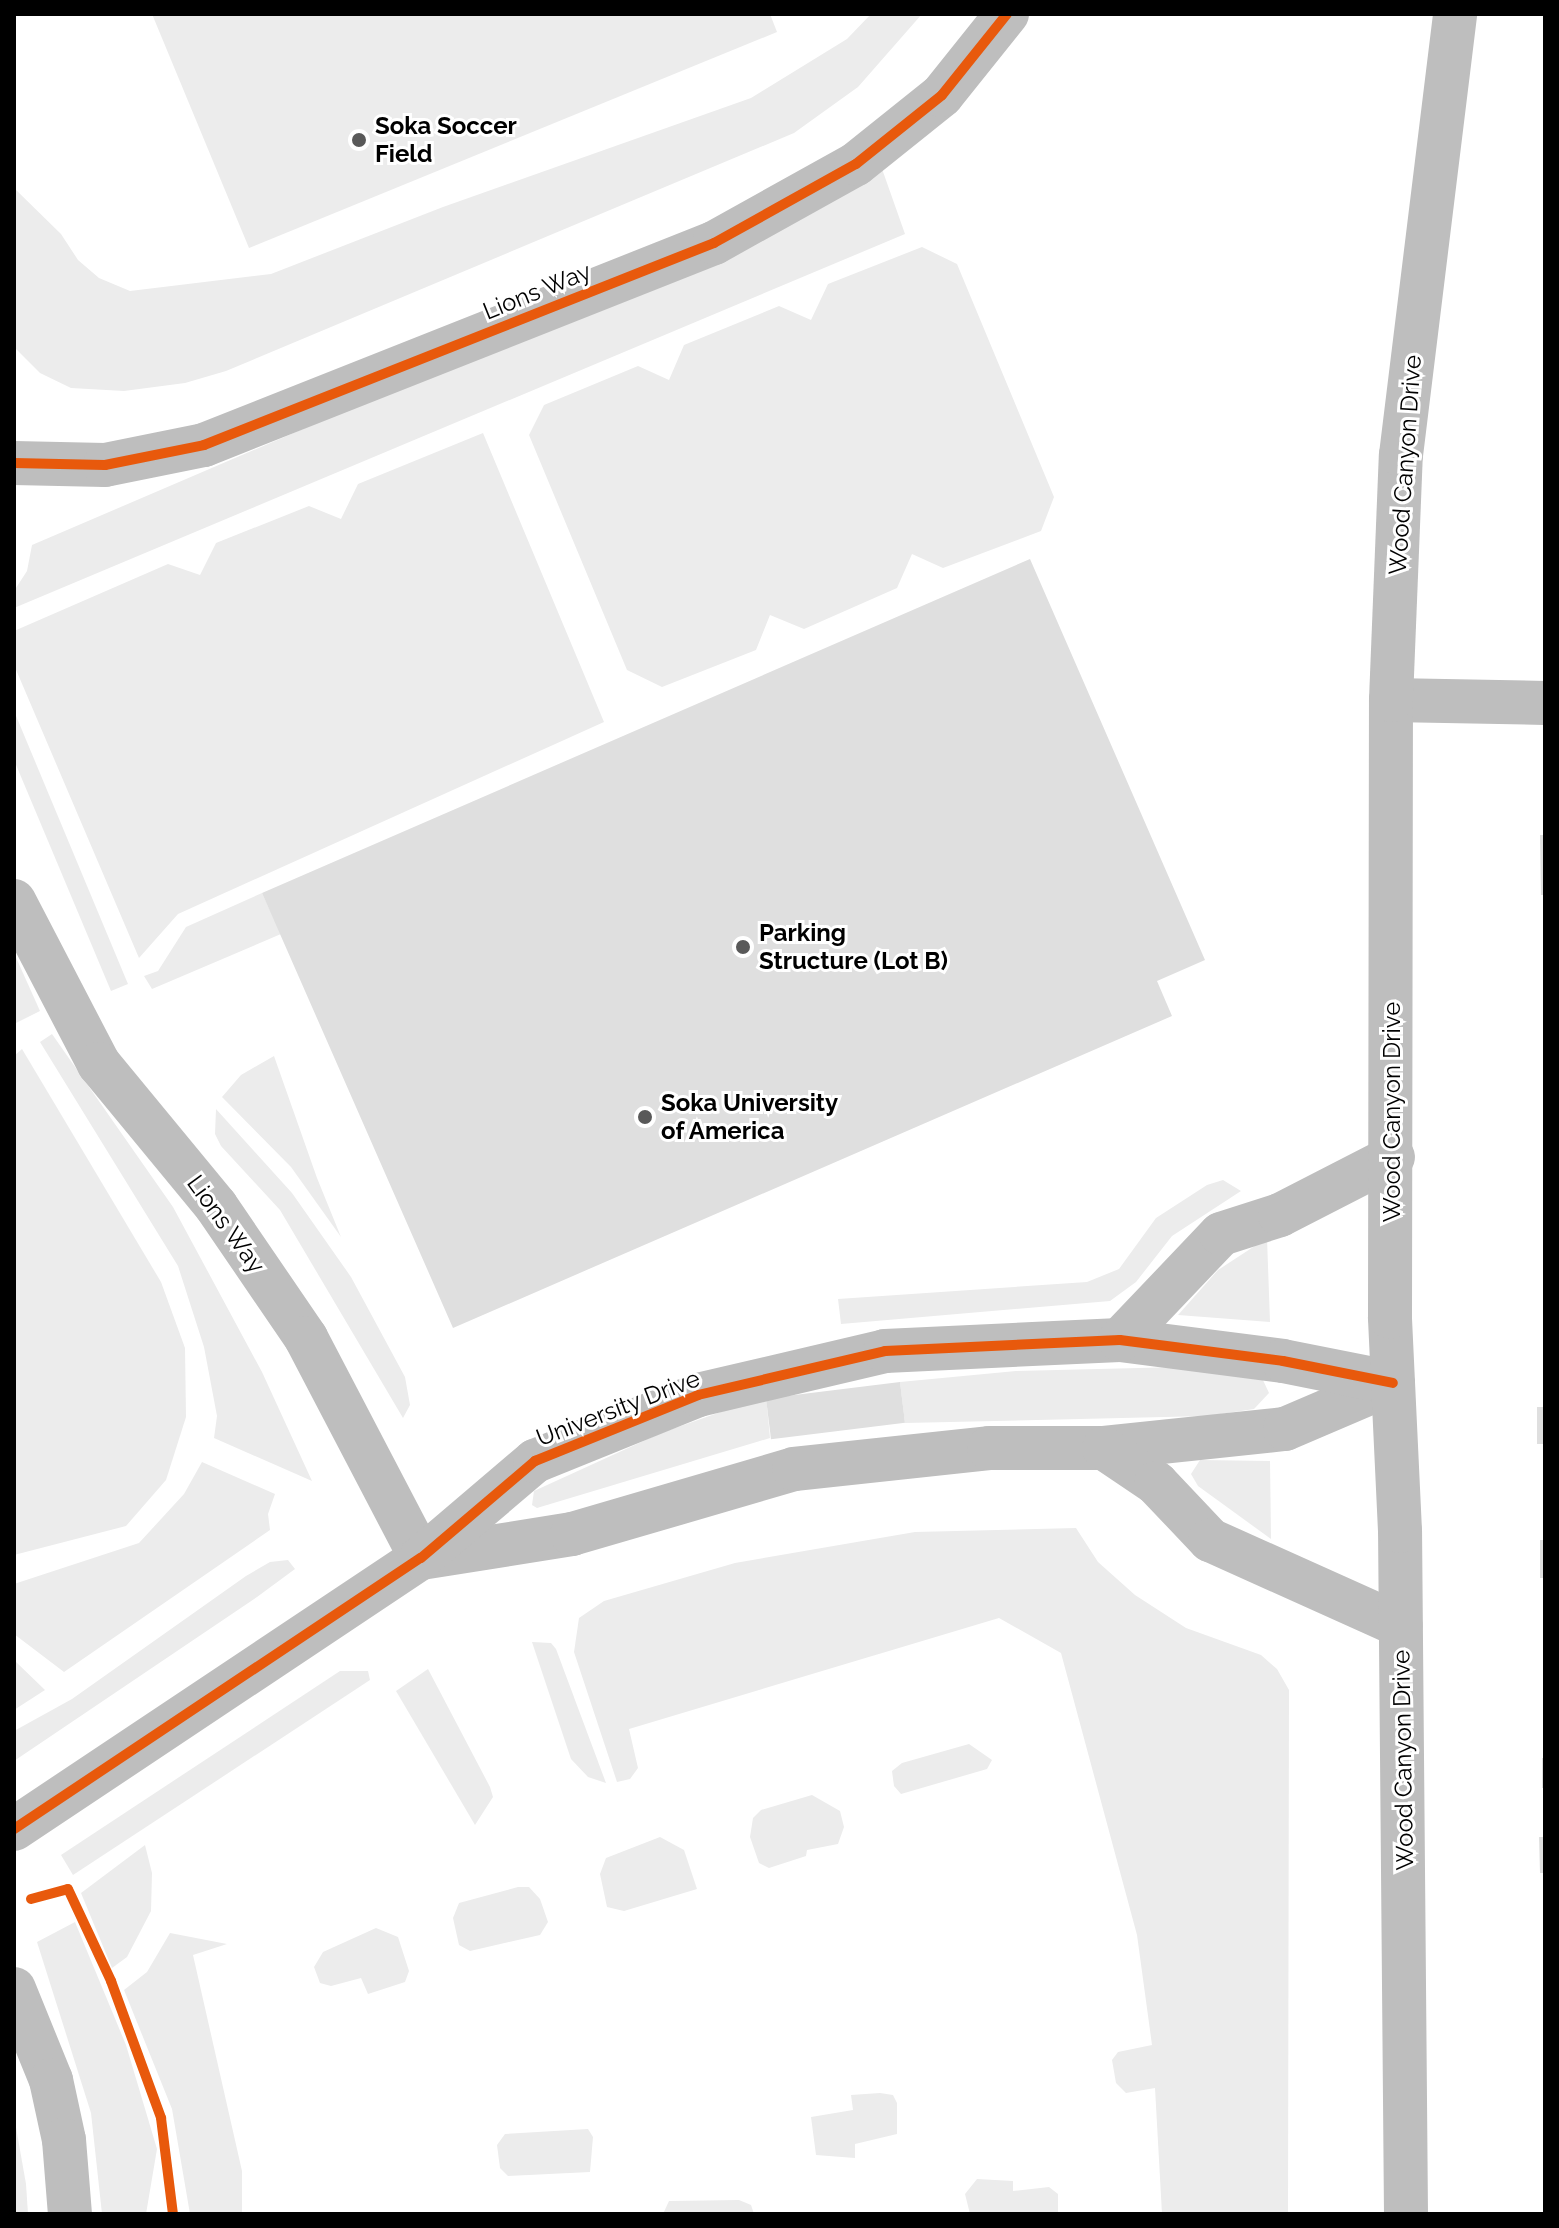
<!DOCTYPE html>
<style>
body{margin:0}
#map{position:relative;width:1559px;height:2228px;overflow:hidden;background:#fff;font-family:Raleway,sans-serif}
div>[style]{position:absolute}
[style*='--x']{left:calc(var(--x)*1px);top:calc(var(--y)*1px);width:calc(var(--w)*1px);rotate:calc(var(--a)*1deg)}
.green>*{inset:0;background:#ececec}
.building>*{inset:0;background:#dfdfdf;transform-origin:0 0}
.minor>*{height:44px;margin:-22px;padding:0 22px;transform-origin:22px;border-radius:22px;background:#bebebe}
.major>*{height:44px;margin:-22px;padding:0 22px;transform-origin:22px;border-radius:22px;background:#bebebe}
.cycleway>*{height:10px;margin:-5px;padding:0 5px;transform-origin:5px;border-radius:5px;background:#e8590c}
.dots>*{width:22px;height:22px;translate:-50% -50%;box-sizing:border-box;border:4px solid #fff;border-radius:50%}
span{translate:-50% -50%;white-space:nowrap;text-align:center;line-height:1.15;-webkit-text-stroke:6px #fff;paint-order:stroke}
.poi-label{font-size:24px;color:#000;font-weight:700}
.left{translate:0 -50%;text-align:left}
.street-label{font-size:24px;color:#000}
.frame{position:absolute;inset:0;border:16px solid #000;pointer-events:none}
</style>
<div id="map">
<div class="green">
<i style="clip-path:polygon(152px 14px,770px 14px,777px 32px,249px 248px)"></i>
<i style="clip-path:polygon(871px 14px,922px 14px,858px 87px,794px 133px,226px 371px,185px 383px,124px 391px,71px 388px,40px 373px,14px 347px,14px 188px,61px 234px,78px 260px,99px 278px,130px 291px,271px 274px,443px 207px,751px 98px,847px 39px)"></i>
<i style="clip-path:polygon(881px 166px,905px 234px,14px 608px,14px 591px,27px 571px,32px 545px,728px 247px)"></i>
<i style="clip-path:polygon(922px 247px,957px 264px,1054px 497px,1041px 531px,943px 568px,912px 554px,897px 588px,804px 629px,770px 615px,756px 650px,662px 687px,627px 670px,529px 435px,544px 405px,638px 366px,669px 380px,684px 345px,779px 306px,811px 320px,828px 284px)"></i>
<i style="clip-path:polygon(483px 433px,604px 722px,178px 914px,139px 958px,14px 665px,14px 631px,168px 564px,200px 575px,216px 543px,309px 506px,341px 519px,358px 484px)"></i>
<i style="clip-path:polygon(14px 711px,128px 984px,111px 991px,14px 760px)"></i>
<i style="clip-path:polygon(262px 893px,281px 934px,152px 989px,144px 976px,158px 971px,186px 927px)"></i>
<i style="clip-path:polygon(14px 953px,40px 1011px,14px 1024px)"></i>
<i style="clip-path:polygon(52px 1034px,173px 1207px,262px 1372px,312px 1481px,214px 1438px,217px 1416px,204px 1347px,178px 1266px,40px 1042px)"></i>
<i style="clip-path:polygon(22px 1049px,161px 1282px,185px 1348px,186px 1417px,166px 1480px,126px 1526px,14px 1555px,14px 1056px)"></i>
<i style="clip-path:polygon(274px 1056px,317px 1178px,341px 1237px,291px 1167px,222px 1097px,241px 1075px)"></i>
<i style="clip-path:polygon(216px 1109px,292px 1193px,351px 1277px,405px 1377px,410px 1405px,403px 1418px,280px 1210px,221px 1146px,215px 1134px)"></i>
<i style="clip-path:polygon(1223px 1180px,1241px 1191px,1172px 1236px,1136px 1282px,1110px 1301px,841px 1324px,838px 1299px,1087px 1282px,1119px 1269px,1156px 1218px,1207px 1185px)"></i>
<i style="clip-path:polygon(1267px 1238px,1270px 1322px,1178px 1315px,1218px 1270px)"></i>
<i style="clip-path:polygon(1180px 1367px,1262px 1378px,1269px 1393px,1254px 1409px,1207px 1416px,905px 1423px,900px 1382px,1016px 1371px)"></i>
<i style="clip-path:polygon(766px 1396px,770px 1438px,537px 1508px,532px 1505px,534px 1491px,661px 1433px)"></i>
<i style="clip-path:polygon(1200px 1460px,1270px 1461px,1271px 1539px,1198px 1486px,1191px 1474px)"></i>
<i style="clip-path:polygon(202px 1462px,275px 1494px,268px 1514px,270px 1530px,64px 1672px,14px 1634px,14px 1584px,139px 1543px,184px 1494px)"></i>
<i style="clip-path:polygon(1076px 1528px,1098px 1562px,1135px 1595px,1186px 1628px,1261px 1655px,1277px 1669px,1289px 1690px,1288px 2214px,1162px 2214px,1155px 2088px,1126px 2093px,1116px 2083px,1112px 2060px,1118px 2052px,1152px 2045px,1137px 1935px,1061px 1653px,999px 1618px,629px 1729px,638px 1768px,630px 1779px,617px 1782px,574px 1652px,579px 1618px,604px 1601px,735px 1563px,915px 1532px)"></i>
<i style="clip-path:polygon(288px 1560px,295px 1569px,257px 1597px,14px 1761px,14px 1731px,72px 1699px,246px 1576px,270px 1562px)"></i>
<i style="clip-path:polygon(532px 1642px,551px 1643px,556px 1649px,606px 1783px,588px 1777px,571px 1759px)"></i>
<i style="clip-path:polygon(14px 1660px,45px 1690px,14px 1710px)"></i>
<i style="clip-path:polygon(428px 1669px,490px 1787px,493px 1797px,475px 1825px,396px 1691px)"></i>
<i style="clip-path:polygon(340px 1671px,368px 1671px,370px 1680px,73px 1875px,61px 1855px)"></i>
<i style="clip-path:polygon(969px 1744px,992px 1760px,987px 1769px,901px 1794px,894px 1786px,892px 1771px,902px 1763px)"></i>
<i style="clip-path:polygon(812px 1795px,840px 1811px,844px 1827px,838px 1844px,807px 1850px,806px 1856px,769px 1868px,759px 1863px,750px 1837px,753px 1818px,761px 1810px)"></i>
<i style="clip-path:polygon(660px 1837px,684px 1850px,697px 1889px,624px 1911px,607px 1907px,600px 1874px,606px 1858px)"></i>
<i style="clip-path:polygon(145px 1845px,152px 1873px,151px 1911px,127px 1957px,112px 1968px,81px 1893px)"></i>
<i style="clip-path:polygon(518px 1887px,529px 1887px,540px 1899px,548px 1922px,540px 1935px,470px 1951px,459px 1945px,453px 1918px,459px 1903px)"></i>
<i style="clip-path:polygon(75px 1922px,126px 2045px,157px 2149px,146px 2214px,102px 2214px,91px 2113px,37px 1942px)"></i>
<i style="clip-path:polygon(376px 1928px,398px 1937px,409px 1971px,405px 1982px,368px 1994px,361px 1978px,331px 1986px,320px 1983px,314px 1967px,323px 1952px)"></i>
<i style="clip-path:polygon(170px 1933px,227px 1944px,193px 1955px,242px 2171px,242px 2214px,190px 2214px,172px 2109px,124px 1990px,147px 1972px)"></i>
<i style="clip-path:polygon(880px 2093px,893px 2095px,897px 2103px,897px 2134px,855px 2144px,855px 2158px,816px 2155px,811px 2117px,853px 2110px,851px 2095px)"></i>
<i style="clip-path:polygon(14px 2116px,26px 2184px,28px 2214px,14px 2214px)"></i>
<i style="clip-path:polygon(588px 2129px,593px 2137px,590px 2172px,508px 2176px,500px 2168px,497px 2145px,505px 2134px)"></i>
<i style="clip-path:polygon(977px 2179px,1013px 2181px,1013px 2191px,1049px 2187px,1058px 2194px,1058px 2214px,970px 2214px,965px 2194px)"></i>
<i style="clip-path:polygon(739px 2200px,751px 2205px,754px 2214px,663px 2214px,669px 2201px)"></i>
</div>
<div class="building">
<i style="clip-path:polygon(1030px 559px,1205px 960px,1157px 981px,1172px 1016px,453px 1328px,262px 893px)"></i>
<i style="clip-path:polygon(1540px 835px,1545px 835px,1545px 895px,1541px 895px)"></i>
<i style="left:900px;top:1382px;width:41px;height:135px;rotate:83deg"></i>
<i style="left:1537px;top:1407px;width:8px;height:37px"></i>
<i style="left:1540px;top:1540px;width:5px;height:38px"></i>
<i style="left:1542px;top:1758px;width:3px;height:30px"></i>
<i style="clip-path:polygon(1539px 1837px,1545px 1837px,1545px 1873px,1540px 1873px)"></i>
</div>
<div class="minor">
<i style="--x:14;--y:463;--w:91;--a:1.3"></i>
<i style="--x:105;--y:465;--w:101;--a:-11.4"></i>
<i style="--x:204;--y:445;--w:549;--a:-21.61"></i>
<i style="--x:714;--y:243;--w:162;--a:-29.1"></i>
<i style="--x:856;--y:164;--w:110;--a:-38.7"></i>
<i style="--x:942;--y:95;--w:104;--a:-51.3"></i>
<i style="--x:1391;--y:700;--w:154;--a:1.1"></i>
<i style="--x:14;--y:901;--w:184;--a:62.5"></i>
<i style="--x:99;--y:1064;--w:184;--a:50.5"></i>
<i style="--x:216;--y:1206;--w:160;--a:55.7"></i>
<i style="--x:306;--y:1338;--w:248;--a:62.4"></i>
<i style="--x:421;--y:1558;--w:153;--a:-9"></i>
<i style="--x:572;--y:1534;--w:231;--a:-16.3"></i>
<i style="--x:794;--y:1469;--w:196;--a:-6.1"></i>
<i style="--x:989;--y:1448;--w:115;--a:0"></i>
<i style="--x:1104;--y:1448;--w:182;--a:-6"></i>
<i style="--x:1285;--y:1429;--w:117;--a:-23.1"></i>
<i style="--x:14;--y:1829;--w:489;--a:-33.7"></i>
<i style="--x:421;--y:1558;--w:150;--a:-40.4"></i>
<i style="--x:535;--y:1461;--w:176;--a:-22"></i>
<i style="--x:698;--y:1395;--w:192;--a:-13.2"></i>
<i style="--x:885;--y:1351;--w:235;--a:-2.7"></i>
<i style="--x:1120;--y:1340;--w:164;--a:7.3"></i>
<i style="--x:1283;--y:1361;--w:112;--a:11.3"></i>
<i style="--x:14;--y:1989;--w:98;--a:67.9"></i>
<i style="--x:51;--y:2080;--w:61;--a:77.8"></i>
<i style="--x:64;--y:2140;--w:74;--a:85.4"></i>
</div>
<div class="major">
<i style="--x:1120;--y:1340;--w:146;--a:-46.4"></i>
<i style="--x:1221;--y:1234;--w:62;--a:-17.9"></i>
<i style="--x:1280;--y:1215;--w:127;--a:-27.2"></i>
<i style="--x:1104;--y:1448;--w:63;--a:33.9"></i>
<i style="--x:1156;--y:1483;--w:79;--a:46.5"></i>
<i style="--x:1210;--y:1540;--w:209;--a:24.2"></i>
<i style="--x:1406;--y:2214;--w:683;--a:-90.5"></i>
<i style="--x:1400;--y:1531;--w:214;--a:-92.7"></i>
<i style="--x:1390;--y:1317;--w:617;--a:-89.91"></i>
<i style="--x:1391;--y:700;--w:245;--a:-87.7"></i>
<i style="--x:1401;--y:455;--w:444;--a:-83"></i>
</div>
<div class="cycleway">
<i style="--x:14;--y:463;--w:91;--a:1.3"></i>
<i style="--x:105;--y:465;--w:101;--a:-11.4"></i>
<i style="--x:204;--y:445;--w:549;--a:-21.61"></i>
<i style="--x:714;--y:243;--w:162;--a:-29.1"></i>
<i style="--x:856;--y:164;--w:110;--a:-38.7"></i>
<i style="--x:942;--y:95;--w:104;--a:-51.3"></i>
<i style="--x:14;--y:1829;--w:489;--a:-33.7"></i>
<i style="--x:421;--y:1558;--w:150;--a:-40.4"></i>
<i style="--x:535;--y:1461;--w:176;--a:-22"></i>
<i style="--x:698;--y:1395;--w:192;--a:-13.2"></i>
<i style="--x:885;--y:1351;--w:235;--a:-2.7"></i>
<i style="--x:1120;--y:1340;--w:164;--a:7.3"></i>
<i style="--x:1283;--y:1361;--w:112;--a:11.3"></i>
<i style="--x:31;--y:1899;--w:38;--a:-15"></i>
<i style="--x:68;--y:1889;--w:102;--a:64.9"></i>
<i style="--x:111;--y:1981;--w:146;--a:69.9"></i>
<i style="--x:161;--y:2118;--w:97;--a:82.9"></i>
</div>
<div class="dots">
<i style="left:359px;top:140px;background:#595959"></i>
<i style="left:743px;top:947px;background:#595959"></i>
<i style="left:645px;top:1117px;background:#595959"></i>
</div>
<div class="poi-label">
<span class="left" style="left:375px;top:140px">Soka Soccer<br>Field</span>
<span class="left" style="left:759px;top:947px">Parking<br>Structure (Lot B)</span>
<span class="left" style="left:661px;top:1117px">Soka University<br>of America</span>
</div>
<div class="street-label">
<span style="left:537px;top:291px;rotate:-22deg">Lions Way</span>
<span style="left:1405px;top:465px;rotate:-86deg">Wood Canyon Drive</span>
<span style="left:1392px;top:1112px;rotate:-90deg">Wood Canyon Drive</span>
<span style="left:226px;top:1224px;rotate:54deg">Lions Way</span>
<span style="left:618px;top:1408px;rotate:-21deg">University Drive</span>
<span style="left:1403px;top:1760px;rotate:-91deg">Wood Canyon Drive</span>
</div>
<div class="frame"></div>
</div>
